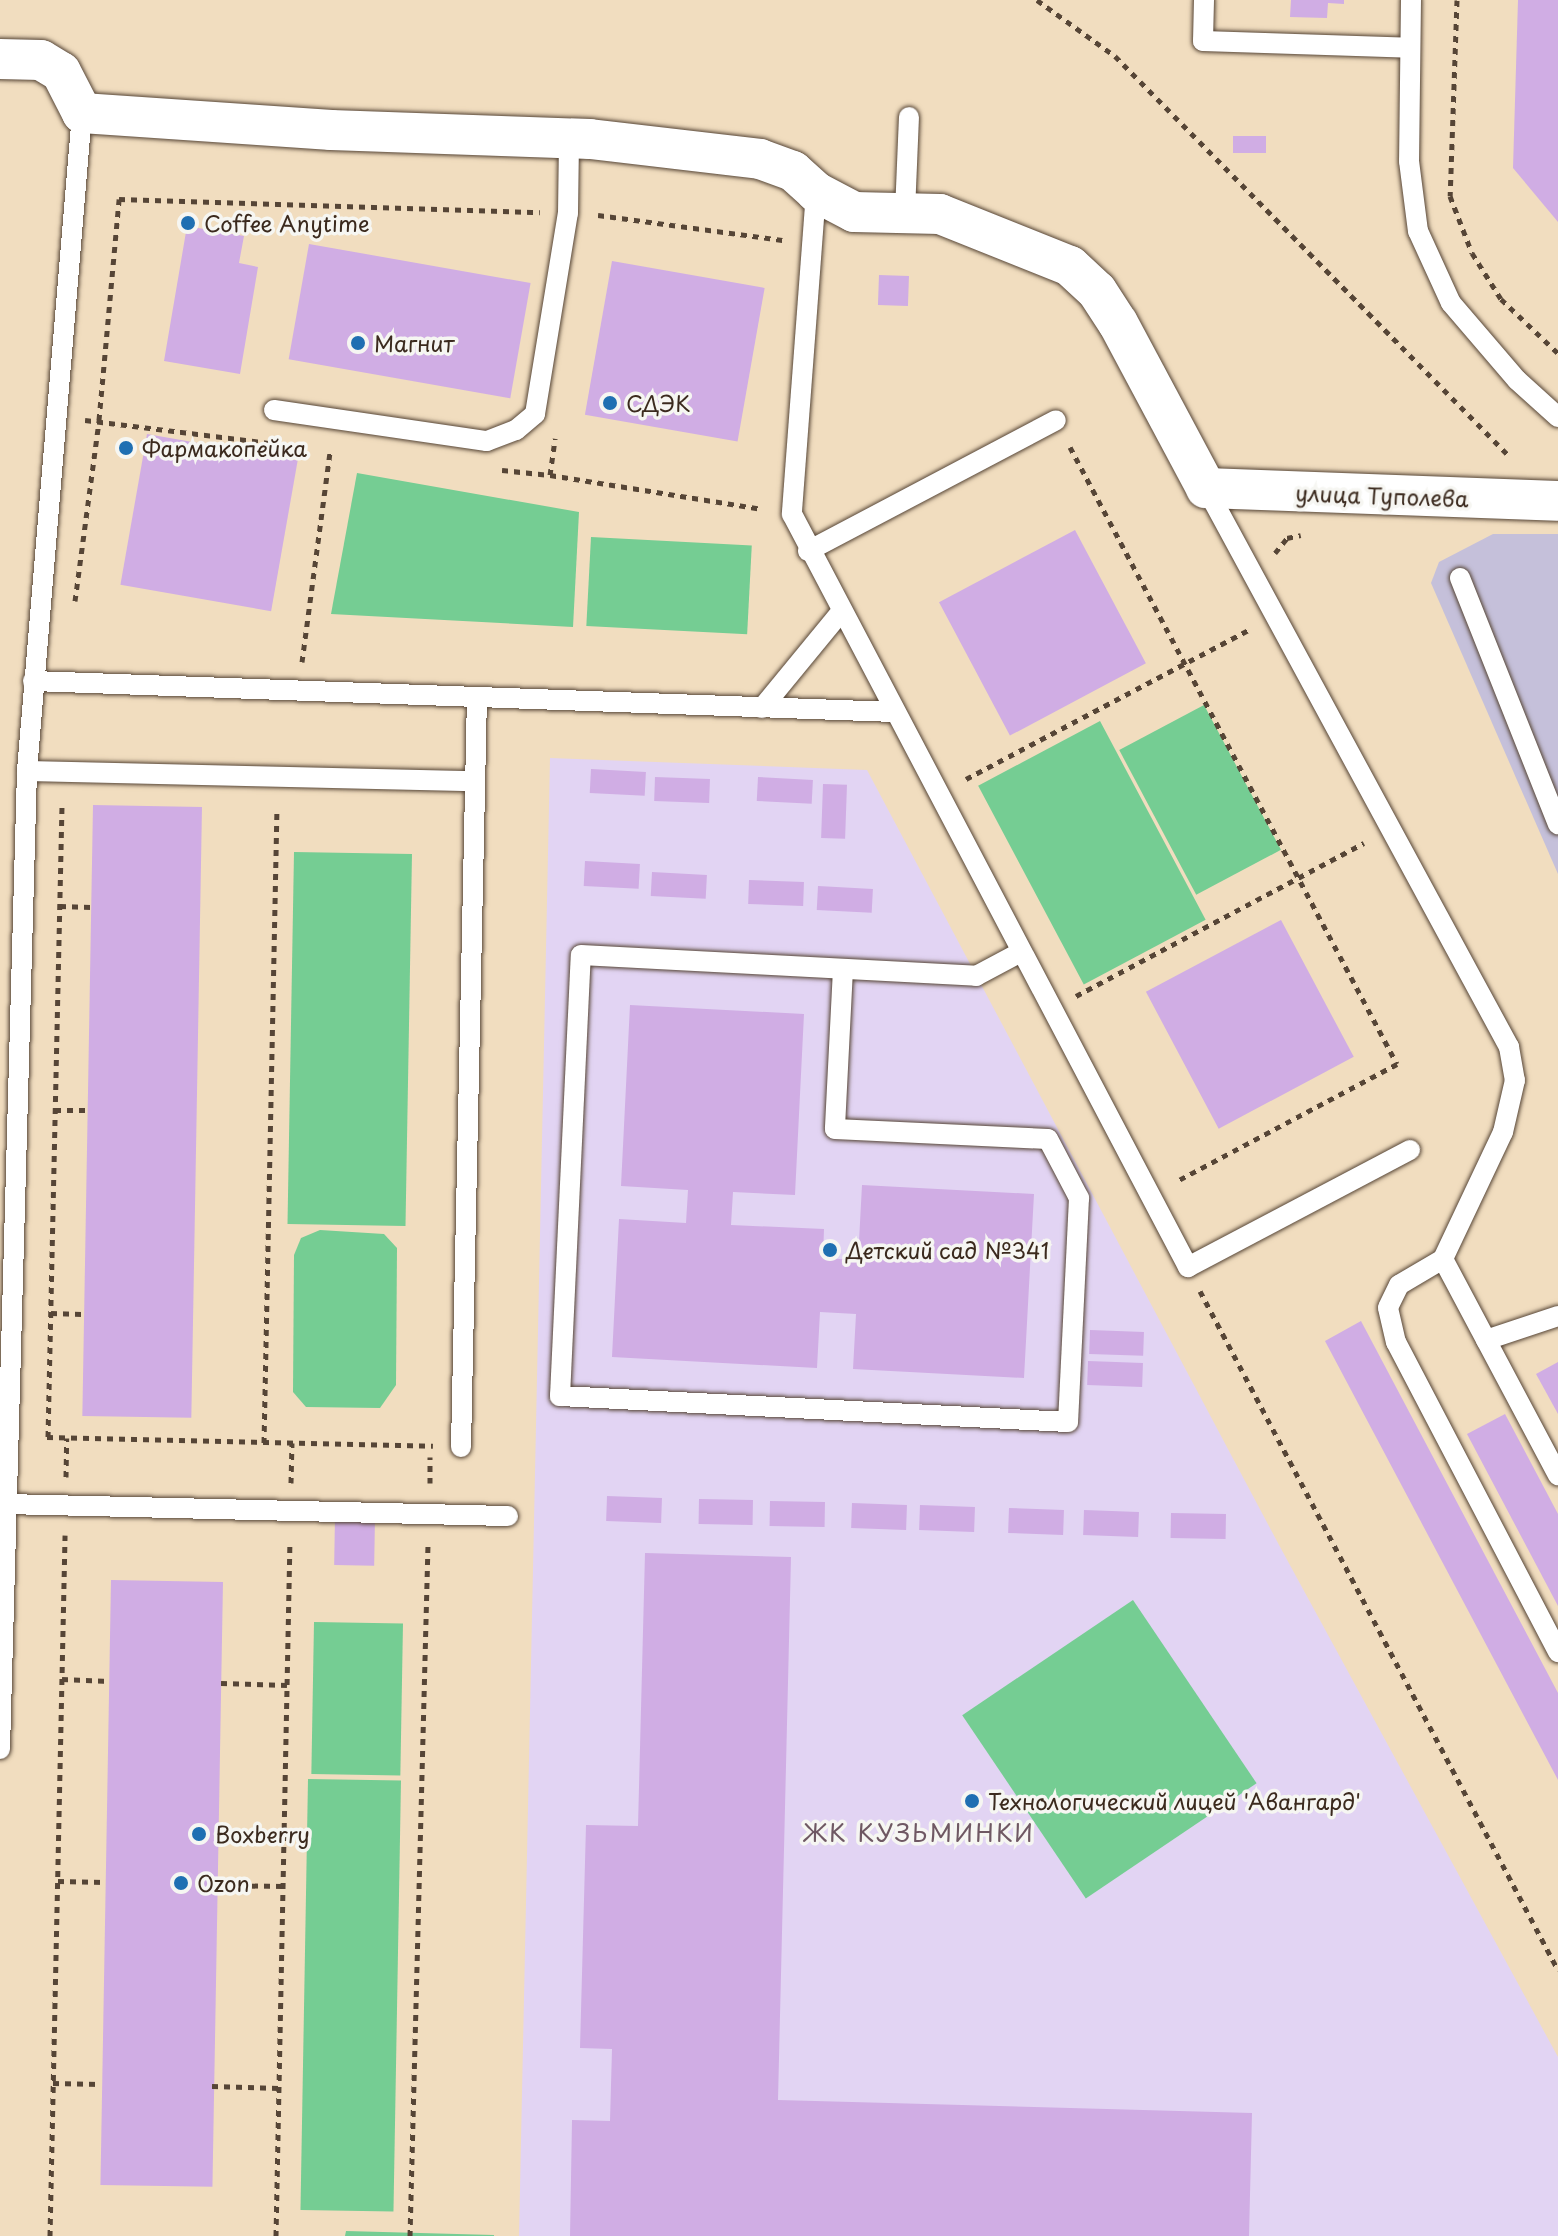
<!DOCTYPE html>
<meta charset="utf-8">
<style>
body{margin:0}
#map{position:relative;width:1558px;height:2236px;overflow:hidden;background:#f1ddbf;font-family:"Playpen Sans",sans-serif}
div>[style]{position:absolute}
[style*='--x']{left:calc(var(--x)*1px);top:calc(var(--y)*1px);width:calc(var(--w)*1px);rotate:calc(var(--a)*1deg)}
.built>*{inset:0;background:#e2d4f3}
.industrial>*{inset:0;background:#c5c0da}
.green>*{inset:0;background:#75cd93;transform-origin:0 0}
.building>*{inset:0;background:#d0ade4;transform-origin:0 0}
.path>*{height:5px;margin-top:-2.5px;transform-origin:0;background:repeating-linear-gradient(90deg,#564536 0 6px,transparent 0 12px)}
.roads{filter:drop-shadow(0 0 2px #564536) drop-shadow(0 0 2px #564536)}
.service>*{height:20px;margin:-10px;padding:0 10px;transform-origin:10px;border-radius:10px;background:#fff}
.minor>*{height:40px;margin:-20px;padding:0 20px;transform-origin:20px;border-radius:20px;background:#fff}
.dots>*{width:22px;height:22px;translate:-50% -50%;box-sizing:border-box;border:4px solid #f6f6f2;border-radius:50%}
span{translate:-50% -50%;white-space:nowrap;text-align:center;line-height:1.15;-webkit-text-stroke:7px #f6f6f2;paint-order:stroke}
.poi-label{font-size:22px;color:#3b2a1e}
.left{translate:0 -50%;text-align:left}
.street-label{font-size:22px;color:#3b2a1e}
.neighbourhood-label{font-size:24px;color:#6f5863;letter-spacing:2px}
</style>
<div id="map">
<div class="built">
<i style="clip-path:polygon(550px 758px,867px 770px,1279px 1545px,1558px 2057px,1558px 2236px,519px 2236px)"></i>
</div>
<div class="industrial">
<i style="clip-path:polygon(1493px 534px,1558px 534px,1558px 874px,1431px 583px,1439px 562px)"></i>
</div>
<div class="green">
<i style="clip-path:polygon(357px 473px,579px 512px,573px 627px,331px 614px)"></i>
<i style="left:591px;top:537px;width:161px;height:89px;rotate:3deg"></i>
<i style="left:1204px;top:705px;width:164px;height:96px;rotate:62deg"></i>
<i style="left:1100px;top:721px;width:225px;height:138px;rotate:62deg"></i>
<i style="left:294px;top:852px;width:118px;height:372px;rotate:1deg"></i>
<i style="clip-path:polygon(320px 1230px,384px 1234px,397px 1248px,396px 1385px,380px 1408px,306px 1407px,293px 1392px,294px 1255px,301px 1238px)"></i>
<i style="left:1133px;top:1600px;width:221px;height:206px;rotate:56deg"></i>
<i style="left:314px;top:1622px;width:89px;height:152px;rotate:1deg"></i>
<i style="left:308px;top:1779px;width:93px;height:431px;rotate:1deg"></i>
<i style="clip-path:polygon(346px 2231px,494px 2235px,494px 2236px,345px 2236px)"></i>
</div>
<div class="building">
<i style="clip-path:polygon(1291px 0,1344px 0,1344px 4px,1328px 3px,1327px 18px,1290px 17px)"></i>
<i style="clip-path:polygon(1518px 0,1558px 0,1558px 222px,1513px 168px)"></i>
<i style="left:1233px;top:136px;width:33px;height:17px"></i>
<i style="clip-path:polygon(187px 226px,244px 236px,239px 263px,258px 267px,240px 374px,164px 361px)"></i>
<i style="left:309px;top:244px;width:225px;height:117px;rotate:10deg"></i>
<i style="left:612px;top:261px;width:155px;height:156px;rotate:10deg"></i>
<i style="left:879px;top:275px;width:30px;height:30px;rotate:2deg"></i>
<i style="left:147px;top:434px;width:153px;height:153px;rotate:10deg"></i>
<i style="left:1075px;top:530px;width:151px;height:154px;rotate:62deg"></i>
<i style="left:591px;top:769px;width:55px;height:24px;rotate:3deg"></i>
<i style="left:655px;top:777px;width:55px;height:24px;rotate:2deg"></i>
<i style="left:758px;top:777px;width:55px;height:24px;rotate:3deg"></i>
<i style="left:823px;top:784px;width:24px;height:54px;rotate:2deg"></i>
<i style="left:93px;top:805px;width:109px;height:611px;rotate:1deg"></i>
<i style="left:585px;top:861px;width:55px;height:25px;rotate:3deg"></i>
<i style="left:652px;top:872px;width:55px;height:24px;rotate:3deg"></i>
<i style="left:749px;top:880px;width:55px;height:24px;rotate:2deg"></i>
<i style="left:818px;top:886px;width:55px;height:24px;rotate:3deg"></i>
<i style="left:1281px;top:920px;width:155px;height:153px;rotate:62deg"></i>
<i style="clip-path:polygon(630px 1005px,804px 1014px,795px 1195px,733px 1192px,731px 1225px,824px 1229px,823px 1258px,858px 1260px,862px 1185px,1034px 1194px,1024px 1378px,853px 1369px,856px 1314px,820px 1312px,817px 1368px,612px 1357px,619px 1219px,686px 1223px,688px 1190px,621px 1186px)"></i>
<i style="clip-path:polygon(1361px 1321px,1558px 1693px,1558px 1780px,1325px 1341px)"></i>
<i style="left:1090px;top:1330px;width:54px;height:24px;rotate:2deg"></i>
<i style="left:1088px;top:1361px;width:55px;height:24px;rotate:2deg"></i>
<i style="clip-path:polygon(1558px 1362px,1558px 1414px,1536px 1374px)"></i>
<i style="clip-path:polygon(1505px 1414px,1558px 1514px,1558px 1606px,1467px 1434px)"></i>
<i style="left:607px;top:1496px;width:55px;height:25px;rotate:2deg"></i>
<i style="left:699px;top:1499px;width:54px;height:25px;rotate:1deg"></i>
<i style="left:770px;top:1501px;width:55px;height:25px;rotate:1deg"></i>
<i style="left:852px;top:1503px;width:55px;height:25px;rotate:2deg"></i>
<i style="left:920px;top:1505px;width:55px;height:25px;rotate:2deg"></i>
<i style="left:1009px;top:1508px;width:55px;height:25px;rotate:2deg"></i>
<i style="left:1084px;top:1510px;width:55px;height:25px;rotate:2deg"></i>
<i style="left:1171px;top:1513px;width:55px;height:25px;rotate:1deg"></i>
<i style="left:335px;top:1517px;width:40px;height:48px;rotate:1deg"></i>
<i style="clip-path:polygon(645px 1553px,791px 1557px,778px 2100px,1252px 2113px,1249px 2236px,570px 2236px,572px 2120px,610px 2121px,612px 2049px,580px 2048px,586px 1825px,638px 1826px)"></i>
<i style="left:111px;top:1580px;width:112px;height:605px;rotate:1deg"></i>
</div>
<div class="path">
<i style="--x:1037;--y:0;--w:96;--a:35.7"></i>
<i style="--x:1115;--y:56;--w:564;--a:45.43"></i>
<i style="--x:1457;--y:0;--w:196;--a:92"></i>
<i style="--x:1450;--y:196;--w:61;--a:68.9"></i>
<i style="--x:1472;--y:253;--w:54;--a:57.8"></i>
<i style="--x:1501;--y:299;--w:79;--a:43.5"></i>
<i style="--x:598;--y:215;--w:186;--a:7.7"></i>
<i style="--x:85;--y:420;--w:185;--a:7.1"></i>
<i style="--x:1070;--y:447;--w:698;--a:62.08"></i>
<i style="--x:1397;--y:1064;--w:251;--a:152"></i>
<i style="--x:502;--y:470;--w:48;--a:5.9"></i>
<i style="--x:550;--y:475;--w:37;--a:-82"></i>
<i style="--x:550;--y:475;--w:215;--a:9.1"></i>
<i style="--x:1275;--y:553;--w:19;--a:-51"></i>
<i style="--x:1287;--y:538;--w:14;--a:-12"></i>
<i style="--x:75;--y:601;--w:183;--a:-82.4"></i>
<i style="--x:99;--y:420;--w:222;--a:-84.8"></i>
<i style="--x:119;--y:199;--w:421;--a:1.8"></i>
<i style="--x:302;--y:662;--w:212;--a:-82.4"></i>
<i style="--x:966;--y:779;--w:322;--a:-27.8"></i>
<i style="--x:60;--y:906;--w:31;--a:2"></i>
<i style="--x:1076;--y:996;--w:326;--a:-28"></i>
<i style="--x:55;--y:1110;--w:32;--a:0"></i>
<i style="--x:1200;--y:1291;--w:768;--a:62.2"></i>
<i style="--x:51;--y:1313;--w:31;--a:2"></i>
<i style="--x:47;--y:1437;--w:386;--a:1.3"></i>
<i style="--x:48;--y:1437;--w:634;--a:-88.73"></i>
<i style="--x:264;--y:1443;--w:635;--a:-88.83"></i>
<i style="--x:66;--y:1477;--w:39;--a:-89"></i>
<i style="--x:291;--y:1483;--w:40;--a:-88.6"></i>
<i style="--x:430;--y:1483;--w:26;--a:-90"></i>
<i style="--x:62;--y:1679;--w:47;--a:2.4"></i>
<i style="--x:221;--y:1683;--w:66;--a:1.7"></i>
<i style="--x:58;--y:1881;--w:47;--a:1.2"></i>
<i style="--x:216;--y:1885;--w:67;--a:0.9"></i>
<i style="--x:53;--y:2083;--w:47;--a:1.2"></i>
<i style="--x:212;--y:2086;--w:67;--a:1.7"></i>
<i style="--x:50;--y:2236;--w:701;--a:-88.77"></i>
<i style="--x:276;--y:2236;--w:695;--a:-88.85"></i>
<i style="--x:410;--y:2236;--w:691;--a:-88.51"></i>
</div>
<div class="roads">
<div class="service">
<i style="--x:1204;--y:0;--w:41;--a:91.4"></i>
<i style="--x:1203;--y:41;--w:207;--a:1.9"></i>
<i style="--x:1411;--y:0;--w:161;--a:90.7"></i>
<i style="--x:1409;--y:161;--w:71;--a:82.7"></i>
<i style="--x:1418;--y:231;--w:79;--a:65.4"></i>
<i style="--x:1451;--y:303;--w:101;--a:49.4"></i>
<i style="--x:1517;--y:380;--w:55;--a:42.1"></i>
<i style="--x:816;--y:192;--w:323;--a:94.3"></i>
<i style="--x:792;--y:514;--w:851;--a:62.26"></i>
<i style="--x:1188;--y:1267;--w:251;--a:-27.8"></i>
<i style="--x:905;--y:212;--w:95;--a:-87.6"></i>
<i style="--x:274;--y:410;--w:215;--a:8.3"></i>
<i style="--x:487;--y:441;--w:31;--a:-21"></i>
<i style="--x:516;--y:430;--w:25;--a:-40"></i>
<i style="--x:535;--y:414;--w:204;--a:-80.7"></i>
<i style="--x:568;--y:213;--w:74;--a:-89.2"></i>
<i style="--x:1206;--y:488;--w:636;--a:61.54"></i>
<i style="--x:1509;--y:1047;--w:34;--a:80"></i>
<i style="--x:1515;--y:1080;--w:53;--a:103"></i>
<i style="--x:1503;--y:1132;--w:140;--a:115.3"></i>
<i style="--x:1443;--y:1259;--w:245;--a:62"></i>
<i style="--x:808;--y:551;--w:280;--a:-27.8"></i>
<i style="--x:1460;--y:578;--w:265;--a:68.3"></i>
<i style="--x:33;--y:681;--w:861;--a:2.06"></i>
<i style="--x:762;--y:708;--w:123;--a:-50.6"></i>
<i style="--x:27;--y:771;--w:448;--a:1.3"></i>
<i style="--x:843;--y:969;--w:160;--a:92.9"></i>
<i style="--x:835;--y:1129;--w:213;--a:2.7"></i>
<i style="--x:1048;--y:1139;--w:67;--a:62.3"></i>
<i style="--x:1079;--y:1198;--w:224;--a:92.8"></i>
<i style="--x:1068;--y:1422;--w:509;--a:-177.07"></i>
<i style="--x:560;--y:1396;--w:441;--a:-87.3"></i>
<i style="--x:581;--y:955;--w:396;--a:3"></i>
<i style="--x:976;--y:976;--w:51;--a:-28.1"></i>
<i style="--x:1443;--y:1259;--w:51;--a:149.4"></i>
<i style="--x:1399;--y:1285;--w:25;--a:116"></i>
<i style="--x:1388;--y:1308;--w:35;--a:77"></i>
<i style="--x:1396;--y:1342;--w:350;--a:62.4"></i>
<i style="--x:1486;--y:1340;--w:76;--a:-18.4"></i>
<i style="--x:461;--y:1447;--w:750;--a:-88.78"></i>
<i style="--x:5;--y:1504;--w:503;--a:1.37"></i>
<i style="--x:0;--y:1749;--w:978;--a:-88.42"></i>
<i style="--x:27;--y:771;--w:660;--a:-85.22"></i>
</div>
<div class="minor">
<i style="--x:0;--y:59;--w:41;--a:1.4"></i>
<i style="--x:41;--y:60;--w:23;--a:31"></i>
<i style="--x:61;--y:72;--w:46;--a:62.9"></i>
<i style="--x:82;--y:113;--w:250;--a:3.9"></i>
<i style="--x:331;--y:130;--w:259;--a:2"></i>
<i style="--x:590;--y:139;--w:171;--a:6.7"></i>
<i style="--x:760;--y:159;--w:35;--a:20"></i>
<i style="--x:793;--y:171;--w:31;--a:42"></i>
<i style="--x:816;--y:192;--w:43;--a:27.8"></i>
<i style="--x:854;--y:212;--w:86;--a:1.3"></i>
<i style="--x:940;--y:214;--w:140;--a:21.8"></i>
<i style="--x:1070;--y:266;--w:37;--a:43"></i>
<i style="--x:1097;--y:291;--w:38;--a:57"></i>
<i style="--x:1118;--y:323;--w:187;--a:61.9"></i>
<i style="--x:1206;--y:488;--w:352;--a:2.1"></i>
</div>
</div>
<div class="dots">
<i style="left:188px;top:223px;background:#1f6fb2"></i>
<i style="left:358px;top:343px;background:#1f6fb2"></i>
<i style="left:610px;top:403px;background:#1f6fb2"></i>
<i style="left:126px;top:448px;background:#1f6fb2"></i>
<i style="left:830px;top:1250px;background:#1f6fb2"></i>
<i style="left:972px;top:1801px;background:#1f6fb2"></i>
<i style="left:199px;top:1834px;background:#1f6fb2"></i>
<i style="left:181px;top:1883px;background:#1f6fb2"></i>
</div>
<div class="poi-label">
<span class="left" style="left:204px;top:223px">Coffee Anytime</span>
<span class="left" style="left:374px;top:343px">Магнит</span>
<span class="left" style="left:626px;top:403px">СДЭК</span>
<span class="left" style="left:142px;top:448px">Фармакопейка</span>
<span class="left" style="left:846px;top:1250px">Детский сад №341</span>
<span class="left" style="left:988px;top:1801px">Технологический лицей 'Авангард'</span>
<span class="left" style="left:215px;top:1834px">Boxberry</span>
<span class="left" style="left:197px;top:1883px">Ozon</span>
</div>
<div class="street-label">
<span style="left:1382px;top:495px;rotate:2deg">улица Туполева</span>
</div>
<div class="neighbourhood-label">
<span style="left:919px;top:1833px">ЖК КУЗЬМИНКИ</span>
</div>
</div>
